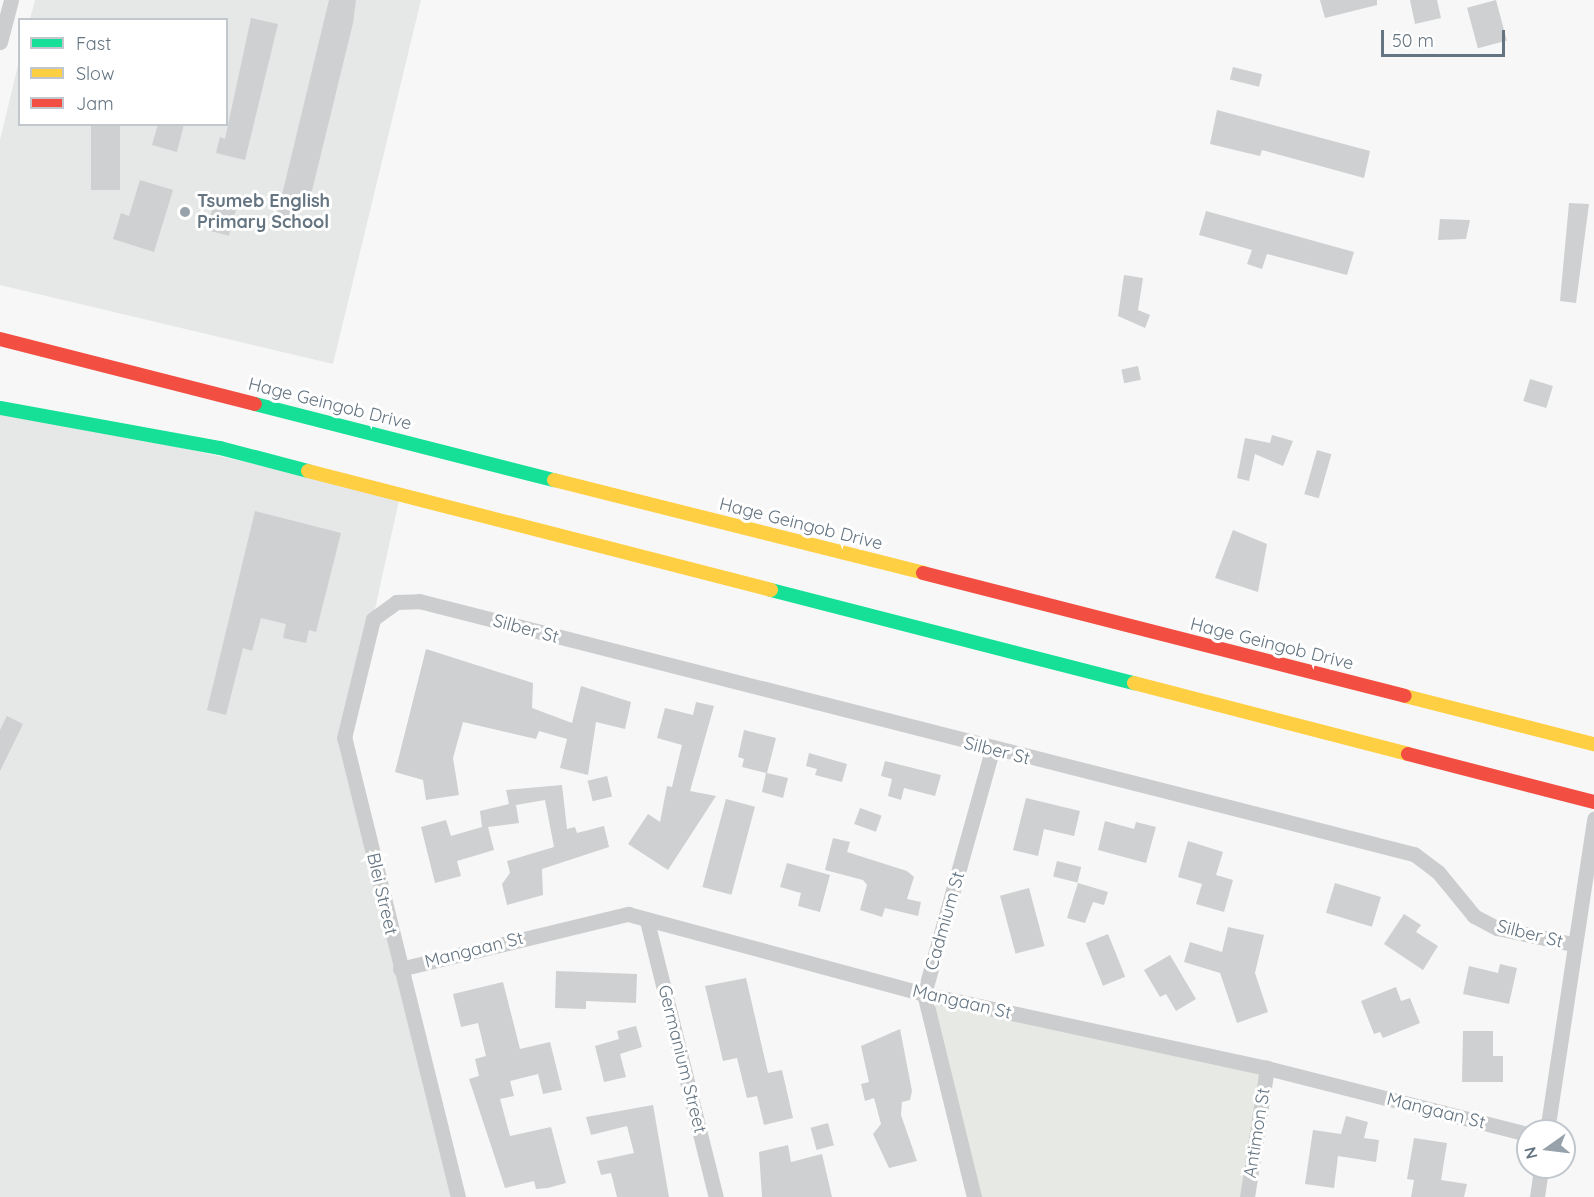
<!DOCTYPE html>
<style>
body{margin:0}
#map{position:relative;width:1594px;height:1197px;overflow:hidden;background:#f7f7f7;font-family:Quicksand,sans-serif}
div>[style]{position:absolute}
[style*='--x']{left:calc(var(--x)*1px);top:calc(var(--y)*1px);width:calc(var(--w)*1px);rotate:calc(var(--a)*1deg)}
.built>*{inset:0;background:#e6e7e7}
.green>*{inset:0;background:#e6e9e4}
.building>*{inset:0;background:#ced0d1;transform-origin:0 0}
.street>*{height:15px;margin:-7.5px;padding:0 7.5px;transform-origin:7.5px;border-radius:7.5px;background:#cccdce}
.fast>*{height:14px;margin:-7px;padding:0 7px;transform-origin:7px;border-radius:7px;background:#16e098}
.slow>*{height:14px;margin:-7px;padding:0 7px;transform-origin:7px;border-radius:7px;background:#ffcf43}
.jam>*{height:14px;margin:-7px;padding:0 7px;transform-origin:7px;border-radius:7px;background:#f24e42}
.dots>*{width:16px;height:16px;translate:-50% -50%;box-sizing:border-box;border:3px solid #fff;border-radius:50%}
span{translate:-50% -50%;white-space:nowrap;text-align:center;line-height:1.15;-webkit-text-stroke:6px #fff;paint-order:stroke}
.poi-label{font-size:18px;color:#647481;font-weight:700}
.left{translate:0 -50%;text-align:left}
.street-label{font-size:18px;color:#647481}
.legend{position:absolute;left:18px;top:18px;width:210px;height:108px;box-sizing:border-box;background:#fff;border:2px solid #c1c7cd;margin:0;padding:8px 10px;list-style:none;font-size:18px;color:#647481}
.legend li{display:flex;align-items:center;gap:12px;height:30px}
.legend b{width:30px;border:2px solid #c1c7cd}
.north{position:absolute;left:1516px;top:1119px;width:60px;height:60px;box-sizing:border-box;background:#fff;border:2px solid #c1c7cd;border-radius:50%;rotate:256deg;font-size:16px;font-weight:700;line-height:24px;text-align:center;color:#647481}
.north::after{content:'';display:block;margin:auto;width:21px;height:27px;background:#97a2aa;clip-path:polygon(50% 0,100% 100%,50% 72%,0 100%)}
.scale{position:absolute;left:1381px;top:30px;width:124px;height:27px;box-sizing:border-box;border:3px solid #647481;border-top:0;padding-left:8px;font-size:18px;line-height:21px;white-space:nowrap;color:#647481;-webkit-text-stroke:4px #fff;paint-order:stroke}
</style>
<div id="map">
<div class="built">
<i style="clip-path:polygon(35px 0,421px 0,333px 364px,0 285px,0 140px,19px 61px,20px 124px,226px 124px,226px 20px,30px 19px)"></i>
<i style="clip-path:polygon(0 408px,400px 496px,344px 749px,458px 1197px,0 1197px)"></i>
</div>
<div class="green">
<i style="clip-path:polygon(924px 994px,1267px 1068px,1247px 1197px,974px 1197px)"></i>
</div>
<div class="building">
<i style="clip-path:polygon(329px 0,356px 0,353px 23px,309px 203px,295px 200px,287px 231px,274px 228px)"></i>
<i style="clip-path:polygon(1320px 0,1377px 0,1377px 5px,1325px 18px)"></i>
<i style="clip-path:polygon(1410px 0,1437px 0,1441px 18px,1415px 24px)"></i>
<i style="left:1496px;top:0;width:42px;height:30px;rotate:75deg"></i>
<i style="clip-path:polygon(251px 18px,278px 24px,245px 160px,216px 153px,220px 137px,225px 139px)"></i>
<i style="left:1233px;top:67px;width:30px;height:13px;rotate:14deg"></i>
<i style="clip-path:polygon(1217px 110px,1370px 151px,1364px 178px,1262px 150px,1260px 156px,1210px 144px)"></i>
<i style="left:91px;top:124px;width:29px;height:66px"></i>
<i style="clip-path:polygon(158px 124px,184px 124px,177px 152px,152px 145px)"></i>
<i style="clip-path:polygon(140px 180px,173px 190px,154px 252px,113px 239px,121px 213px,129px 216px)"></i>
<i style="left:215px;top:199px;width:23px;height:32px;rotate:15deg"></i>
<i style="clip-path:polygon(1569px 203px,1589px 204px,1576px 303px,1560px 301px)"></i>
<i style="clip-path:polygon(1206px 211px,1354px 252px,1347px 275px,1267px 254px,1262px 269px,1247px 264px,1252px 250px,1199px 235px)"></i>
<i style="clip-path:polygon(1440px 219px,1470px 220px,1466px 239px,1438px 240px)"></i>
<i style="clip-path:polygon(1124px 275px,1143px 278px,1138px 310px,1150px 315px,1145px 328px,1118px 316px)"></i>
<i style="left:1138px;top:366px;width:14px;height:17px;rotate:78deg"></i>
<i style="left:1530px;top:379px;width:24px;height:23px;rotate:17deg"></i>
<i style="clip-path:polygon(1272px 435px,1293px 441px,1283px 466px,1255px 454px,1249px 481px,1237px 478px,1245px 438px,1270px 443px)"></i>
<i style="left:1317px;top:450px;width:15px;height:46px;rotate:16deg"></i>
<i style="clip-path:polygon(255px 511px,341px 533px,316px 632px,309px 630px,306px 643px,283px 638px,286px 624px,261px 618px,252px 651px,243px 648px,226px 715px,207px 710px)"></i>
<i style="clip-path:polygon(1233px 530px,1267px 544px,1258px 592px,1215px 578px)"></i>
<i style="clip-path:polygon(426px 649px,533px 683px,532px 708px,572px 723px,581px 686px,631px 702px,625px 729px,596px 722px,588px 775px,560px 768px,567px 739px,539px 731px,536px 739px,463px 722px,453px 758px,459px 795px,426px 800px,423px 780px,395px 772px)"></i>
<i style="clip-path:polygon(696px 702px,714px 706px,690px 791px,716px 796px,668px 870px,628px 844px,648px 814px,660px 822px,667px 786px,672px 787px,682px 745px,657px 738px,665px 708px,693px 715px)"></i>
<i style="clip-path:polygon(7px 716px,23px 724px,0 771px,0 730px)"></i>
<i style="clip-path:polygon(744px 730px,776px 738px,767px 773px,788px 778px,783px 798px,762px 792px,766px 773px,742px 767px,744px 759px,738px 757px)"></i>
<i style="clip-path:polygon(809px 753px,847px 764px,842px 782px,815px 775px,817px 769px,806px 766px)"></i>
<i style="clip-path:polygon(885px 761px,941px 775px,935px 796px,904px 788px,901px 800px,888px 796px,892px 779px,881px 776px)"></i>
<i style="left:607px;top:776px;width:21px;height:20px;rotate:76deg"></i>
<i style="clip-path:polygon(562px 785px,567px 829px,575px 827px,577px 833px,604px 826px,609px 847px,542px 869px,543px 895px,507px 905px,502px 884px,510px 873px,507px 861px,554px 847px,545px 800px,516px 805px,519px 823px,488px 827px,494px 850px,457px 861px,461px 876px,435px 883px,421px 827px,446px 820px,451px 836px,482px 827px,480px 811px,509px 804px,506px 790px)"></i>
<i style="clip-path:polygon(1026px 798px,1080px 811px,1074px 836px,1044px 829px,1038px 856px,1013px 850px)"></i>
<i style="left:726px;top:799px;width:30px;height:91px;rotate:15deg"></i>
<i style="left:860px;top:808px;width:23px;height:17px;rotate:20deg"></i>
<i style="clip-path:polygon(1105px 821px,1134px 829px,1136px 822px,1156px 827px,1146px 863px,1098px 850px)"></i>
<i style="clip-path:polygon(833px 838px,850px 842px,847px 852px,907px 871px,914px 877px,907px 899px,921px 902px,918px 916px,885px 908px,882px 917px,860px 910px,867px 885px,863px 880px,825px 870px)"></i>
<i style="clip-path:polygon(1188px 841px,1223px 852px,1216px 875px,1233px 880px,1224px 912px,1196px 904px,1202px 884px,1178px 877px)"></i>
<i style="left:1057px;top:861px;width:25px;height:16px;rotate:14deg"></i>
<i style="clip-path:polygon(787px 863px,830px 875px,820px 912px,798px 906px,801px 893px,780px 887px)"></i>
<i style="clip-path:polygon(1078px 883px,1108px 892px,1104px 905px,1093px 902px,1085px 923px,1067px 918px)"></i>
<i style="left:1335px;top:883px;width:48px;height:31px;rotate:17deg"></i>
<i style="left:1029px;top:888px;width:60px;height:30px;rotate:75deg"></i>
<i style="clip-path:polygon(1404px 914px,1421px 925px,1416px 932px,1438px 946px,1423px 970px,1384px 944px)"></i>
<i style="clip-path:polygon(1228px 927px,1264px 935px,1255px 973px,1268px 1012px,1237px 1023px,1220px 973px,1184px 962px,1190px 942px,1222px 952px)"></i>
<i style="left:1108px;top:934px;width:46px;height:24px;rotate:68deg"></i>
<i style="clip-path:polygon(1170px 955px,1196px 999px,1176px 1011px,1166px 994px,1160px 997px,1144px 970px)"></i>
<i style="clip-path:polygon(1500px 964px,1517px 968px,1509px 1004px,1463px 994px,1469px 966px,1498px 973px)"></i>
<i style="clip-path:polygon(556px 971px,637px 974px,636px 1003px,586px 1001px,586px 1009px,555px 1008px)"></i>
<i style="clip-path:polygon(746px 978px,768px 1073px,782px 1070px,793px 1118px,764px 1125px,757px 1096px,747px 1098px,737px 1058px,723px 1061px,705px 986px)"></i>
<i style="clip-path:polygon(503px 982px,520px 1049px,550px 1042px,562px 1090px,543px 1094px,538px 1074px,510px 1081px,514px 1096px,500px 1099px,510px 1136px,551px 1127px,566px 1183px,548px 1188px,536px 1189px,534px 1181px,505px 1188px,469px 1079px,479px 1076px,475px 1059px,486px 1056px,478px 1023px,461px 1027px,453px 994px)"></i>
<i style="clip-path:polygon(1396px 987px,1401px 1001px,1410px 998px,1420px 1023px,1383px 1038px,1380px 1032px,1374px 1034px,1361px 1001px)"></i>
<i style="clip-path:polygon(636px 1026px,642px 1047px,620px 1054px,626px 1077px,604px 1082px,595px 1046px,619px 1039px,617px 1031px)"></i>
<i style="clip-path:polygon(900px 1029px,912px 1091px,910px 1100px,902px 1102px,901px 1115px,917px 1161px,889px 1168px,873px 1134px,881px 1124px,874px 1098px,865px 1101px,861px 1084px,869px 1082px,861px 1046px)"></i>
<i style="clip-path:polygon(1463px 1031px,1493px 1031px,1493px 1056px,1503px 1056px,1503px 1082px,1462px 1082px)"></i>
<i style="clip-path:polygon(653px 1105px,669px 1197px,617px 1197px,611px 1173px,601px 1175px,597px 1161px,634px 1153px,627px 1126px,591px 1135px,586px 1117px)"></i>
<i style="clip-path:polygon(1346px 1116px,1368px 1122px,1364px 1138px,1379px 1140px,1376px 1162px,1338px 1156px,1334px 1188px,1305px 1184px,1313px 1130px,1341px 1134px)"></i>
<i style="left:828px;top:1123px;width:23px;height:18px;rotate:75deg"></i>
<i style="clip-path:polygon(1414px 1138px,1447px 1143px,1441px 1180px,1467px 1184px,1464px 1197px,1411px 1197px,1414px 1180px,1407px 1179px)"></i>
<i style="clip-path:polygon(788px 1145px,791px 1162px,822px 1154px,832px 1197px,762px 1197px,759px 1152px)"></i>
</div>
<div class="street">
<i style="--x:0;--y:42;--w:43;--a:-75.3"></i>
<i style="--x:647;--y:921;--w:284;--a:76"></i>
<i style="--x:400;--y:969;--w:235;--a:-13.6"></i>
<i style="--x:628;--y:914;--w:307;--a:15.1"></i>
<i style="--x:924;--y:994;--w:351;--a:12.2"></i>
<i style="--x:1267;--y:1068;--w:269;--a:14.2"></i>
<i style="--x:1547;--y:1131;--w:316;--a:-81.4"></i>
<i style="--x:458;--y:1197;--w:473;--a:-103.9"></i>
<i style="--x:344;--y:738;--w:122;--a:-76.3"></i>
<i style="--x:373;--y:619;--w:29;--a:-36"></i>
<i style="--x:396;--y:602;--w:23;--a:-2"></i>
<i style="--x:419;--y:601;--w:1027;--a:14.27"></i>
<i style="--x:1414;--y:854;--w:30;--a:37"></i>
<i style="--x:1438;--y:872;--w:57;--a:50.7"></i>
<i style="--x:1474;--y:916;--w:26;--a:28"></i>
<i style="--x:1497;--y:928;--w:77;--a:12"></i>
<i style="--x:974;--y:1197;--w:209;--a:-103.8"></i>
<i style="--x:924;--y:994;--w:253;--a:-74.4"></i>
<i style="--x:1247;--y:1197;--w:131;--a:-81.2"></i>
<i style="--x:1537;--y:1197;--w:30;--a:-82"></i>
</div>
<div class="fast">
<i style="--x:255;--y:404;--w:309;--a:14.3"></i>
<i style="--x:0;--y:408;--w:224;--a:10.3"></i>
<i style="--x:220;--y:448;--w:91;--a:14.6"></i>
<i style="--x:771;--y:590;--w:375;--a:14.4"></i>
</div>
<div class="slow">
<i style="--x:308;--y:471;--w:478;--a:14.4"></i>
<i style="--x:554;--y:480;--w:381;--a:14.1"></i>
<i style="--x:1134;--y:683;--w:283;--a:14.5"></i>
<i style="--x:1405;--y:696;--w:195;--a:14.3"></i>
</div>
<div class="jam">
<i style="--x:0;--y:339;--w:263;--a:14.3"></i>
<i style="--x:923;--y:573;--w:497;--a:14.3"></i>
<i style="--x:1408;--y:754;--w:192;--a:14.5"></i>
</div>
<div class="dots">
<i style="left:185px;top:212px;background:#97a2aa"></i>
</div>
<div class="poi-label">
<span class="left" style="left:197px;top:212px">Tsumeb English<br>Primary School</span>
</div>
<div class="street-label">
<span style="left:330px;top:404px;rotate:14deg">Hage Geingob Drive</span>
<span style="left:801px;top:524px;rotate:14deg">Hage Geingob Drive</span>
<span style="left:526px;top:629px;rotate:15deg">Silber St</span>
<span style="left:1272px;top:644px;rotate:14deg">Hage Geingob Drive</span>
<span style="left:997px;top:751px;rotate:14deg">Silber St</span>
<span style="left:382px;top:894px;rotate:77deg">Blei Street</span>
<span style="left:945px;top:921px;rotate:-74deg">Cadmium St</span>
<span style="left:1530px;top:934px;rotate:14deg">Silber St</span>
<span style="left:474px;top:950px;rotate:-14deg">Mangaan St</span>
<span style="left:962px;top:1002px;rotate:13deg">Mangaan St</span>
<span style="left:682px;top:1059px;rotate:76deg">Germanium Street</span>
<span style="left:1436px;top:1111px;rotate:14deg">Mangaan St</span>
<span style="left:1257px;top:1133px;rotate:-81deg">Antimon St</span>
</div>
<ul class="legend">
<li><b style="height:8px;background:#16e098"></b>Fast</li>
<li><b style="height:8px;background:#ffcf43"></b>Slow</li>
<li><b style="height:8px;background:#f24e42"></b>Jam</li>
</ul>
<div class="north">N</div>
<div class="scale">50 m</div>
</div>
